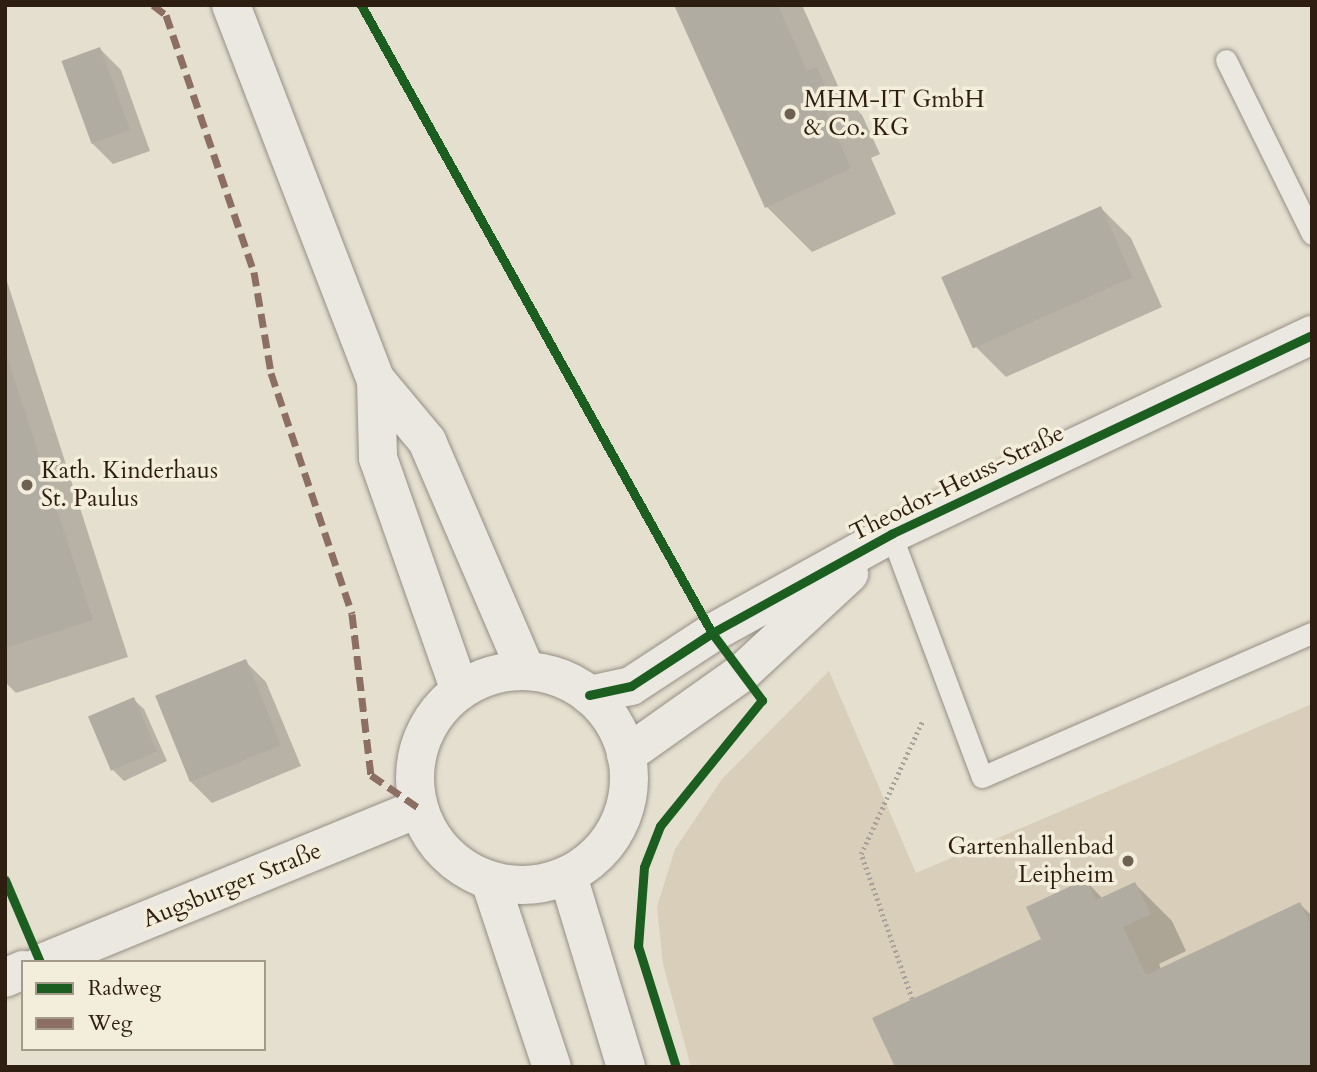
<!DOCTYPE html>
<meta charset="utf-8">
<style>
body{margin:0}
#map{position:relative;width:1317px;height:1072px;overflow:hidden;background:#e5dfcf;font-family:Cardo,serif}
div>[style]{position:absolute}
[style*='--x']{left:calc(var(--x)*1px);top:calc(var(--y)*1px);width:calc(var(--w)*1px);rotate:calc(var(--a)*1deg)}
.green>*{inset:0;background:#d8ceba}
.shadow>*{inset:0;background:#0003}
.building>*{inset:0;background:#b1aca1;transform-origin:0 0}
.path>*{height:4.5px;margin-top:-2.25px;transform-origin:0;background:repeating-linear-gradient(90deg,#a7a39b 0 2px,transparent 0 5.5px)}
.roads{filter:drop-shadow(0 0 2px #958f85) drop-shadow(0 0 2px #958f85)}
.service>*{height:21px;margin:-10.5px;padding:0 10.5px;transform-origin:10.5px;border-radius:10.5px;background:#eae8e0}
.minor>*{height:38px;margin:-19px;padding:0 19px;transform-origin:19px;border-radius:19px;background:#eae8e0}
.minor>.ring{margin:-19px;padding:0;box-sizing:content-box;background:none;border:38px solid #eae8e0;border-radius:50%}
.quiet>*{height:7px;margin-top:-3.5px;transform-origin:0;background:repeating-linear-gradient(90deg,#8d6e63 0 14px,transparent 0 21px)}
.cycleway>*{height:9px;margin:-4.5px;padding:0 4.5px;transform-origin:4.5px;border-radius:4.5px;background:#1b5e20}
.dots>*{width:19px;height:19px;translate:-50% -50%;box-sizing:border-box;border:4px solid #f3eddb;border-radius:50%}
span{translate:-50% -50%;white-space:nowrap;text-align:center;line-height:1.15;-webkit-text-stroke:7px #f3eddb;paint-order:stroke}
.poi-label{font-size:24px;color:#2e1d11}
.left{translate:0 -50%;text-align:left}
.right{translate:-100% -50%;text-align:right}
.street-label{font-size:24px;color:#2e1d11}
.frame{position:absolute;inset:0;border:7px solid #2e1d11;pointer-events:none}
.legend{position:absolute;left:21px;top:960px;width:245px;height:91px;box-sizing:border-box;background:#f3eddb;border:2px solid #a49a8a;margin:0;padding:9px 12px;list-style:none;font-size:21px;color:#2e1d11}
.legend li{display:flex;align-items:center;gap:14px;height:35px}
.legend b{width:35px;border:2px solid #a49a8a}
</style>
<div id="map">
<div class="green">
<i style="clip-path:polygon(829px 671px,916px 873px,1312px 704px,1312px 1067px,691px 1067px,663px 964px,657px 907px,675px 849px,722px 779px)"></i>
</div>
<div class="shadow">
<i style="clip-path:polygon(676px 5px,802px 5px,842px 95px,862px 115px,880px 154px,871px 158px,896px 214px,812px 252px,766px 206px)"></i>
<i style="clip-path:polygon(100px 49px,121px 70px,150px 151px,113px 164px,92px 143px)"></i>
<i style="clip-path:polygon(1101px 208px,1131px 238px,1162px 307px,1006px 377px,976px 347px)"></i>
<i style="clip-path:polygon(5px 275px,128px 657px,16px 693px,5px 682px)"></i>
<i style="clip-path:polygon(245px 661px,266px 682px,301px 766px,212px 803px,191px 782px)"></i>
<i style="clip-path:polygon(133px 699px,144px 709px,167px 761px,124px 781px,113px 770px)"></i>
<i style="clip-path:polygon(1086px 881px,1103px 899px,1135px 884px,1172px 921px,1186px 951px,1159px 964px,1161px 969px,1300px 904px,1312px 916px,1312px 1067px,1043px 940px)"></i>
</div>
<div class="building">
<i style="clip-path:polygon(674px 5px,778px 5px,807px 71px,817px 67px,835px 108px,826px 112px,851px 168px,765px 208px)"></i>
<i style="left:100px;top:47px;width:88px;height:41px;rotate:70deg"></i>
<i style="left:1101px;top:206px;width:78px;height:175px;rotate:66deg"></i>
<i style="clip-path:polygon(5px 351px,93px 620px,5px 648px)"></i>
<i style="left:246px;top:659px;width:93px;height:98px;rotate:68deg"></i>
<i style="left:134px;top:697px;width:59px;height:50px;rotate:67deg"></i>
<i style="clip-path:polygon(1086px 879px,1096px 900px,1135px 882px,1151px 914px,1123px 927px,1146px 975px,1300px 902px,1312px 927px,1312px 1067px,895px 1067px,872px 1018px,1041px 939px,1026px 907px)"></i>
</div>
<div class="path">
<i style="--x:912;--y:999;--w:154;--a:-109.4"></i>
<i style="--x:861;--y:854;--w:148;--a:-65.2"></i>
</div>
<div class="roads">
<div class="service">
<i style="--x:1226;--y:60;--w:194;--a:63.7"></i>
<i style="--x:891;--y:534;--w:259;--a:69.5"></i>
<i style="--x:982;--y:777;--w:360;--a:-23.6"></i>
</div>
<div class="minor">
<i style="--x:231;--y:5;--w:402;--a:68.9"></i>
<i style="--x:376;--y:380;--w:80;--a:50.1"></i>
<i style="--x:427;--y:441;--w:250;--a:66.7"></i>
<i style="--x:376;--y:380;--w:78;--a:88.5"></i>
<i style="--x:378;--y:458;--w:247;--a:70.6"></i>
<i class="ring" style="left:415px;top:671px;width:176px;height:176px"></i>
<i style="--x:589;--y:695;--w:43;--a:-12.1"></i>
<i style="--x:631;--y:686;--w:97;--a:-33.2"></i>
<i style="--x:712;--y:633;--w:205;--a:-28.9"></i>
<i style="--x:891;--y:534;--w:466;--a:-25.3"></i>
<i style="--x:626;--y:755;--w:142;--a:-35.3"></i>
<i style="--x:742;--y:673;--w:146;--a:-42.8"></i>
<i style="--x:568;--y:876;--w:200;--a:73.1"></i>
<i style="--x:490;--y:881;--w:196;--a:71.6"></i>
<i style="--x:44;--y:962;--w:405;--a:-22.3"></i>
<i style="--x:5;--y:978;--w:20;--a:-24"></i>
</div>
</div>
<div class="quiet">
<i style="--x:153;--y:5;--w:16;--a:38"></i>
<i style="--x:166;--y:15;--w:272;--a:71.1"></i>
<i style="--x:254;--y:272;--w:102;--a:80.4"></i>
<i style="--x:271;--y:373;--w:254;--a:71.4"></i>
<i style="--x:352;--y:614;--w:162;--a:83.3"></i>
<i style="--x:371;--y:775;--w:58;--a:34.5"></i>
</div>
<div class="cycleway">
<i style="--x:361;--y:5;--w:719;--a:60.8"></i>
<i style="--x:712;--y:633;--w:84;--a:53.3"></i>
<i style="--x:762;--y:700;--w:162;--a:129"></i>
<i style="--x:660;--y:826;--w:44;--a:111.3"></i>
<i style="--x:644;--y:867;--w:79;--a:94.3"></i>
<i style="--x:638;--y:946;--w:127;--a:72.6"></i>
<i style="--x:589;--y:695;--w:43;--a:-12.1"></i>
<i style="--x:631;--y:686;--w:97;--a:-33.2"></i>
<i style="--x:712;--y:633;--w:205;--a:-28.9"></i>
<i style="--x:891;--y:534;--w:466;--a:-25.3"></i>
<i style="--x:5;--y:880;--w:89;--a:66.9"></i>
</div>
<div class="dots">
<i style="left:790px;top:114px;background:#6e6154"></i>
<i style="left:27px;top:485px;background:#6e6154"></i>
<i style="left:1128px;top:861px;background:#6e6154"></i>
</div>
<div class="poi-label">
<span class="left" style="left:804px;top:114px">MHM-IT GmbH<br>&amp; Co. KG</span>
<span class="left" style="left:41px;top:485px">Kath. Kinderhaus<br>St. Paulus</span>
<span class="right" style="left:1114px;top:861px">Gartenhallenbad<br>Leipheim</span>
</div>
<div class="street-label">
<span style="left:957px;top:483px;rotate:-26deg">Theodor-Heuss-Straße</span>
<span style="left:232px;top:885px;rotate:-22deg">Augsburger Straße</span>
</div>
<div class="frame"></div>
<ul class="legend">
<li><b style="height:9px;background:#1b5e20"></b>Radweg</li>
<li><b style="height:9px;background:#8d6e63"></b>Weg</li>
</ul>
</div>
